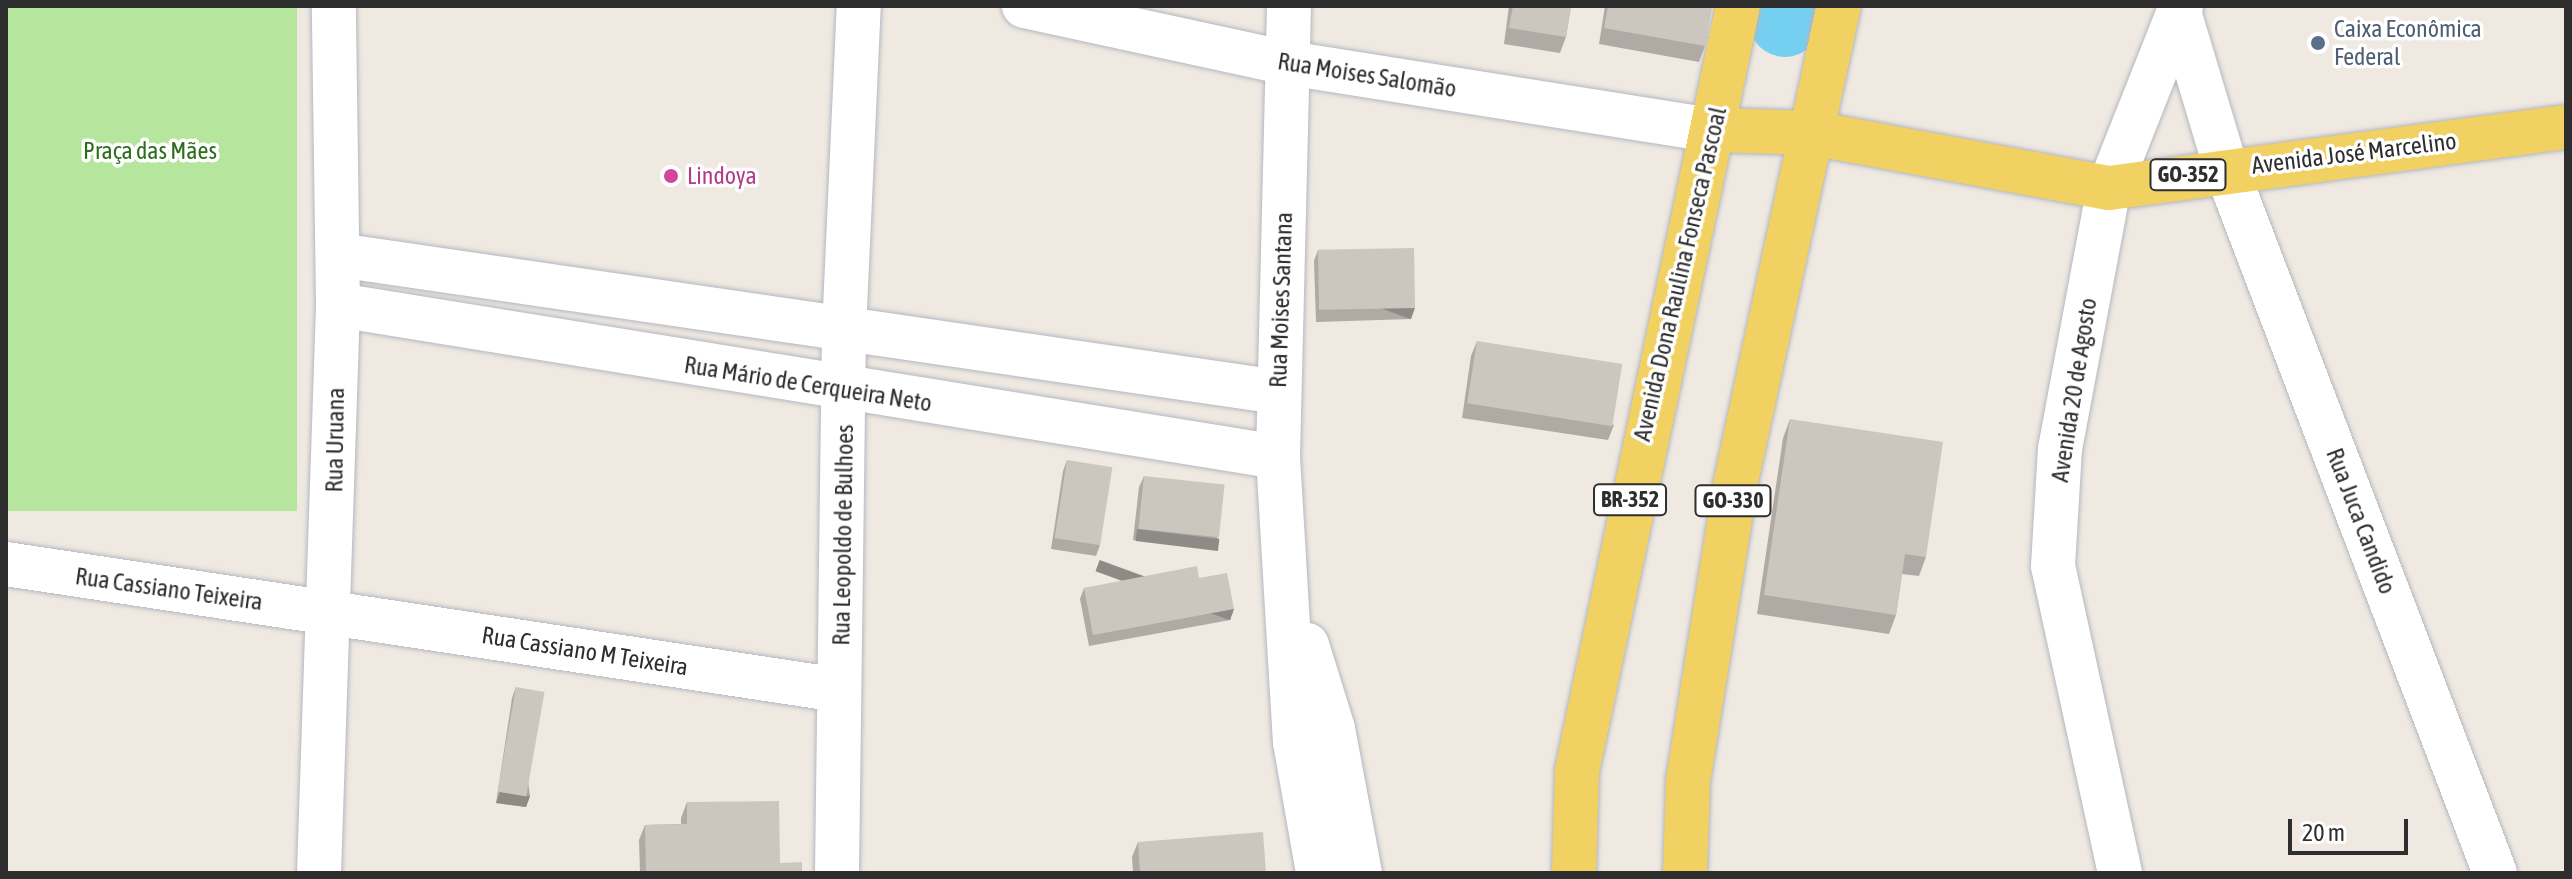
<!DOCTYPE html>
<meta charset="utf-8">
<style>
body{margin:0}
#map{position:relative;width:2572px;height:879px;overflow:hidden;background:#efe9e1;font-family:"Asap Condensed",sans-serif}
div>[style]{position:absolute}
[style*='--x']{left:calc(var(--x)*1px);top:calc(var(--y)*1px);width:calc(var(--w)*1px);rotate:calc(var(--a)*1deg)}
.green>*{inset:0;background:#b6e59e;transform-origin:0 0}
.river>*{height:72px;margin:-36px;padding:0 36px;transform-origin:36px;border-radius:36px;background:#75cff0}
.roads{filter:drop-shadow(0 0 2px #b4b7c1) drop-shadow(0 0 2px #b4b7c1)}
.minor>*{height:44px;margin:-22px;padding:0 22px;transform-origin:22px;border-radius:22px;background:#fff}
.major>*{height:44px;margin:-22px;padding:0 22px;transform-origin:22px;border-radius:22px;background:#f2d163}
.wall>*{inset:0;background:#afaba4}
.shaded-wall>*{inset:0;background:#8e8b86;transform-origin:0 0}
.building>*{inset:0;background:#cbc7bf;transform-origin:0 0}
.dots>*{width:22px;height:22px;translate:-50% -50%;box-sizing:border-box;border:4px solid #fff;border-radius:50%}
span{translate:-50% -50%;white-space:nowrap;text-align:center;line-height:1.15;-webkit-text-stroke:7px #fff;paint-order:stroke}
.shield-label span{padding:2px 6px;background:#fff;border:2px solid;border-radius:6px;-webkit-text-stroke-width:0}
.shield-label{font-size:22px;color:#2e2e2e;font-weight:700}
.service-label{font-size:24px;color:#4e5e75}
.left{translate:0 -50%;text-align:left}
.street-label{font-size:24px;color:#2e2e2e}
.park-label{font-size:24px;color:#2c6e1b}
.hotel-label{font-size:24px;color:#b23c85}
.frame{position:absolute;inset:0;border:8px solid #2e2e2e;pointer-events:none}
.scale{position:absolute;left:2288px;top:819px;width:120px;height:36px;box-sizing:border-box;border:4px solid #2e2e2e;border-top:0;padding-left:10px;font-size:24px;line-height:28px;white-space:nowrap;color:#2e2e2e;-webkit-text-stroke:6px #fff;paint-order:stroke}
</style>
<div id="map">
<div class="green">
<i style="left:6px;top:6px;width:291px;height:505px"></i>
</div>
<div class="river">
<i style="--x:1785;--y:21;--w:15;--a:-79"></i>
</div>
<div class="roads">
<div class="minor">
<i style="--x:1024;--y:6;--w:270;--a:12.2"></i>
<i style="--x:1288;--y:63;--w:430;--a:9"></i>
<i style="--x:1289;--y:6;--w:451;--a:91.4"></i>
<i style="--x:1278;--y:457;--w:286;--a:86.6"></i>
<i style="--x:1295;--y:742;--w:133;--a:80"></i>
<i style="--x:2179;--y:12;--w:164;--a:73.3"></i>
<i style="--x:2226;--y:169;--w:754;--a:69.09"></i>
<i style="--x:338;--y:255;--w:950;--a:8.29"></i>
<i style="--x:338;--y:305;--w:952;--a:9.19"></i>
<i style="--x:6;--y:564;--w:842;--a:8.6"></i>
<i style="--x:1307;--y:645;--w:88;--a:72.8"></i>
<i style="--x:1333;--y:729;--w:147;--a:79.4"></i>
<i style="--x:319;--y:873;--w:568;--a:-88.08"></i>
<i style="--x:338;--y:305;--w:299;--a:-90.8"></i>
<i style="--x:837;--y:873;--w:542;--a:-89.26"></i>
<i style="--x:844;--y:331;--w:325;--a:-87.4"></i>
<i style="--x:2120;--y:873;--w:314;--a:-102.3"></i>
<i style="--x:2053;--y:566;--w:117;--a:-86.6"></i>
<i style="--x:2060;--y:449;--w:266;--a:-79.4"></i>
<i style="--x:2109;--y:188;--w:196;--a:-68.4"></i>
</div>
<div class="major">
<i style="--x:1713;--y:130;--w:99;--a:1.7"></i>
<i style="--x:1812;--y:133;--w:302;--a:10.5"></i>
<i style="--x:2109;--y:188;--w:461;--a:-7.6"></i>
<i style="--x:1574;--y:873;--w:102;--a:-88.3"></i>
<i style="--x:1577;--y:771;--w:782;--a:-78.12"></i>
<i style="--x:1685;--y:873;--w:92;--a:-88.1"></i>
<i style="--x:1688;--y:781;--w:304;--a:-80.9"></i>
<i style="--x:1736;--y:481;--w:486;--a:-77.8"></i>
</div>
</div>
<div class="wall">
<i style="clip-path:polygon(1509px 6px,1571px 6px,1566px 37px,1560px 53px,1504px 44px)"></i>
<i style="clip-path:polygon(1605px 6px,1712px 6px,1705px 46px,1699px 62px,1599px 44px)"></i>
<i style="clip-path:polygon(1318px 250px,1411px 319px,1316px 322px,1314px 261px)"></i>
<i style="clip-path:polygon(1477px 341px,1614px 425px,1608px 440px,1462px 418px,1471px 356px)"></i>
<i style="clip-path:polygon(1790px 419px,1926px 557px,1919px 576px,1902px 574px,1896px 615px,1889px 634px,1757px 614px,1783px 438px)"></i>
<i style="clip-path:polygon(1067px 460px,1100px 545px,1096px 556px,1051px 549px,1063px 471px)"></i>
<i style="clip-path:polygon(1144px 476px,1219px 539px,1215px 550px,1133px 540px,1139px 487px)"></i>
<i style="clip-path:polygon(1199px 578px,1234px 609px,1230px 620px,1089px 646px,1080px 599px,1084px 588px)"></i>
<i style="clip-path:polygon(516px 687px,530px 796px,526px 807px,496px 803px,512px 698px)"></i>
<i style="clip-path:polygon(687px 802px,780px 863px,802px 873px,640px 873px,639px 840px,645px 825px,681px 824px,681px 818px)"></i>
<i style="clip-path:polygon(1138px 842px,1266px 873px,1133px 873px,1132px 857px)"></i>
</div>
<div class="shaded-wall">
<i style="left:1415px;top:308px;width:12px;height:95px;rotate:110deg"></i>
<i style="left:1137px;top:529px;width:83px;height:12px;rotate:7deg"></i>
<i style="left:1234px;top:609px;width:12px;height:143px;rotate:110deg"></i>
<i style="clip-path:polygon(500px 792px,530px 796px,526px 807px,496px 803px)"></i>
</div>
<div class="building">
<i style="clip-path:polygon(1513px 6px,1571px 6px,1566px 37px,1509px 28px)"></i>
<i style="clip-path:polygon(1608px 6px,1712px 6px,1705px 46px,1604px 28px)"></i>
<i style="left:1414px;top:248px;width:60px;height:96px;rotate:89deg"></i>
<i style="left:1477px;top:341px;width:147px;height:63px;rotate:9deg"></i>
<i style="clip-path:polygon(1790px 419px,1943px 442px,1926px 557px,1905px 554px,1896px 615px,1764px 595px)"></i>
<i style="left:1067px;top:460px;width:46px;height:79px;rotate:9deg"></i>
<i style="left:1144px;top:476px;width:81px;height:53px;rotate:6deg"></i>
<i style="clip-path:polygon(1197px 566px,1199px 578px,1227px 573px,1234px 609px,1093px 635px,1084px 588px)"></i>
<i style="left:516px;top:687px;width:29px;height:106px;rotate:10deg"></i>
<i style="clip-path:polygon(779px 801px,780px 863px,802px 862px,802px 873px,646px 873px,645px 825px,687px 824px,687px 802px)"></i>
<i style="clip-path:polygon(1263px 832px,1266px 873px,1140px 873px,1138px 842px)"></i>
</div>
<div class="dots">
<i style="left:2318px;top:43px;background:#5c6f8a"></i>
<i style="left:671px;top:176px;background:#d1479c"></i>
</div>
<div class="shield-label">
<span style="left:2188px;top:175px">GO-352</span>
<span style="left:1630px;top:500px">BR-352</span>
<span style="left:1733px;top:501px">GO-330</span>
</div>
<div class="service-label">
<span class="left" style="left:2334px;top:43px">Caixa Econômica<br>Federal</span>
</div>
<div class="street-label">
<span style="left:1367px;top:75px;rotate:9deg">Rua Moises Salomão</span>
<span style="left:2354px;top:153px;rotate:-7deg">Avenida José Marcelino</span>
<span style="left:1680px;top:274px;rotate:-77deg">Avenida Dona Raulina Fonseca Pascoal</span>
<span style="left:1281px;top:300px;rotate:-88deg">Rua Moises Santana</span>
<span style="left:808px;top:384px;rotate:9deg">Rua Mário de Cerqueira Neto</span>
<span style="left:2074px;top:390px;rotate:-81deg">Avenida 20 de Agosto</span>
<span style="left:335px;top:440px;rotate:-89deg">Rua Uruana</span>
<span style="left:2361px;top:521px;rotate:69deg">Rua Juca Candido</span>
<span style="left:843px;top:535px;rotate:-89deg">Rua Leopoldo de Bulhoes</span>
<span style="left:169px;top:589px;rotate:8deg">Rua Cassiano Teixeira</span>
<span style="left:585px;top:651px;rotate:9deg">Rua Cassiano M Teixeira</span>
</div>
<div class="park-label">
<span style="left:150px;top:151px">Praça das Mães</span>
</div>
<div class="hotel-label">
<span class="left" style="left:687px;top:176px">Lindoya</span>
</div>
<div class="frame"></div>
<div class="scale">20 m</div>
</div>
